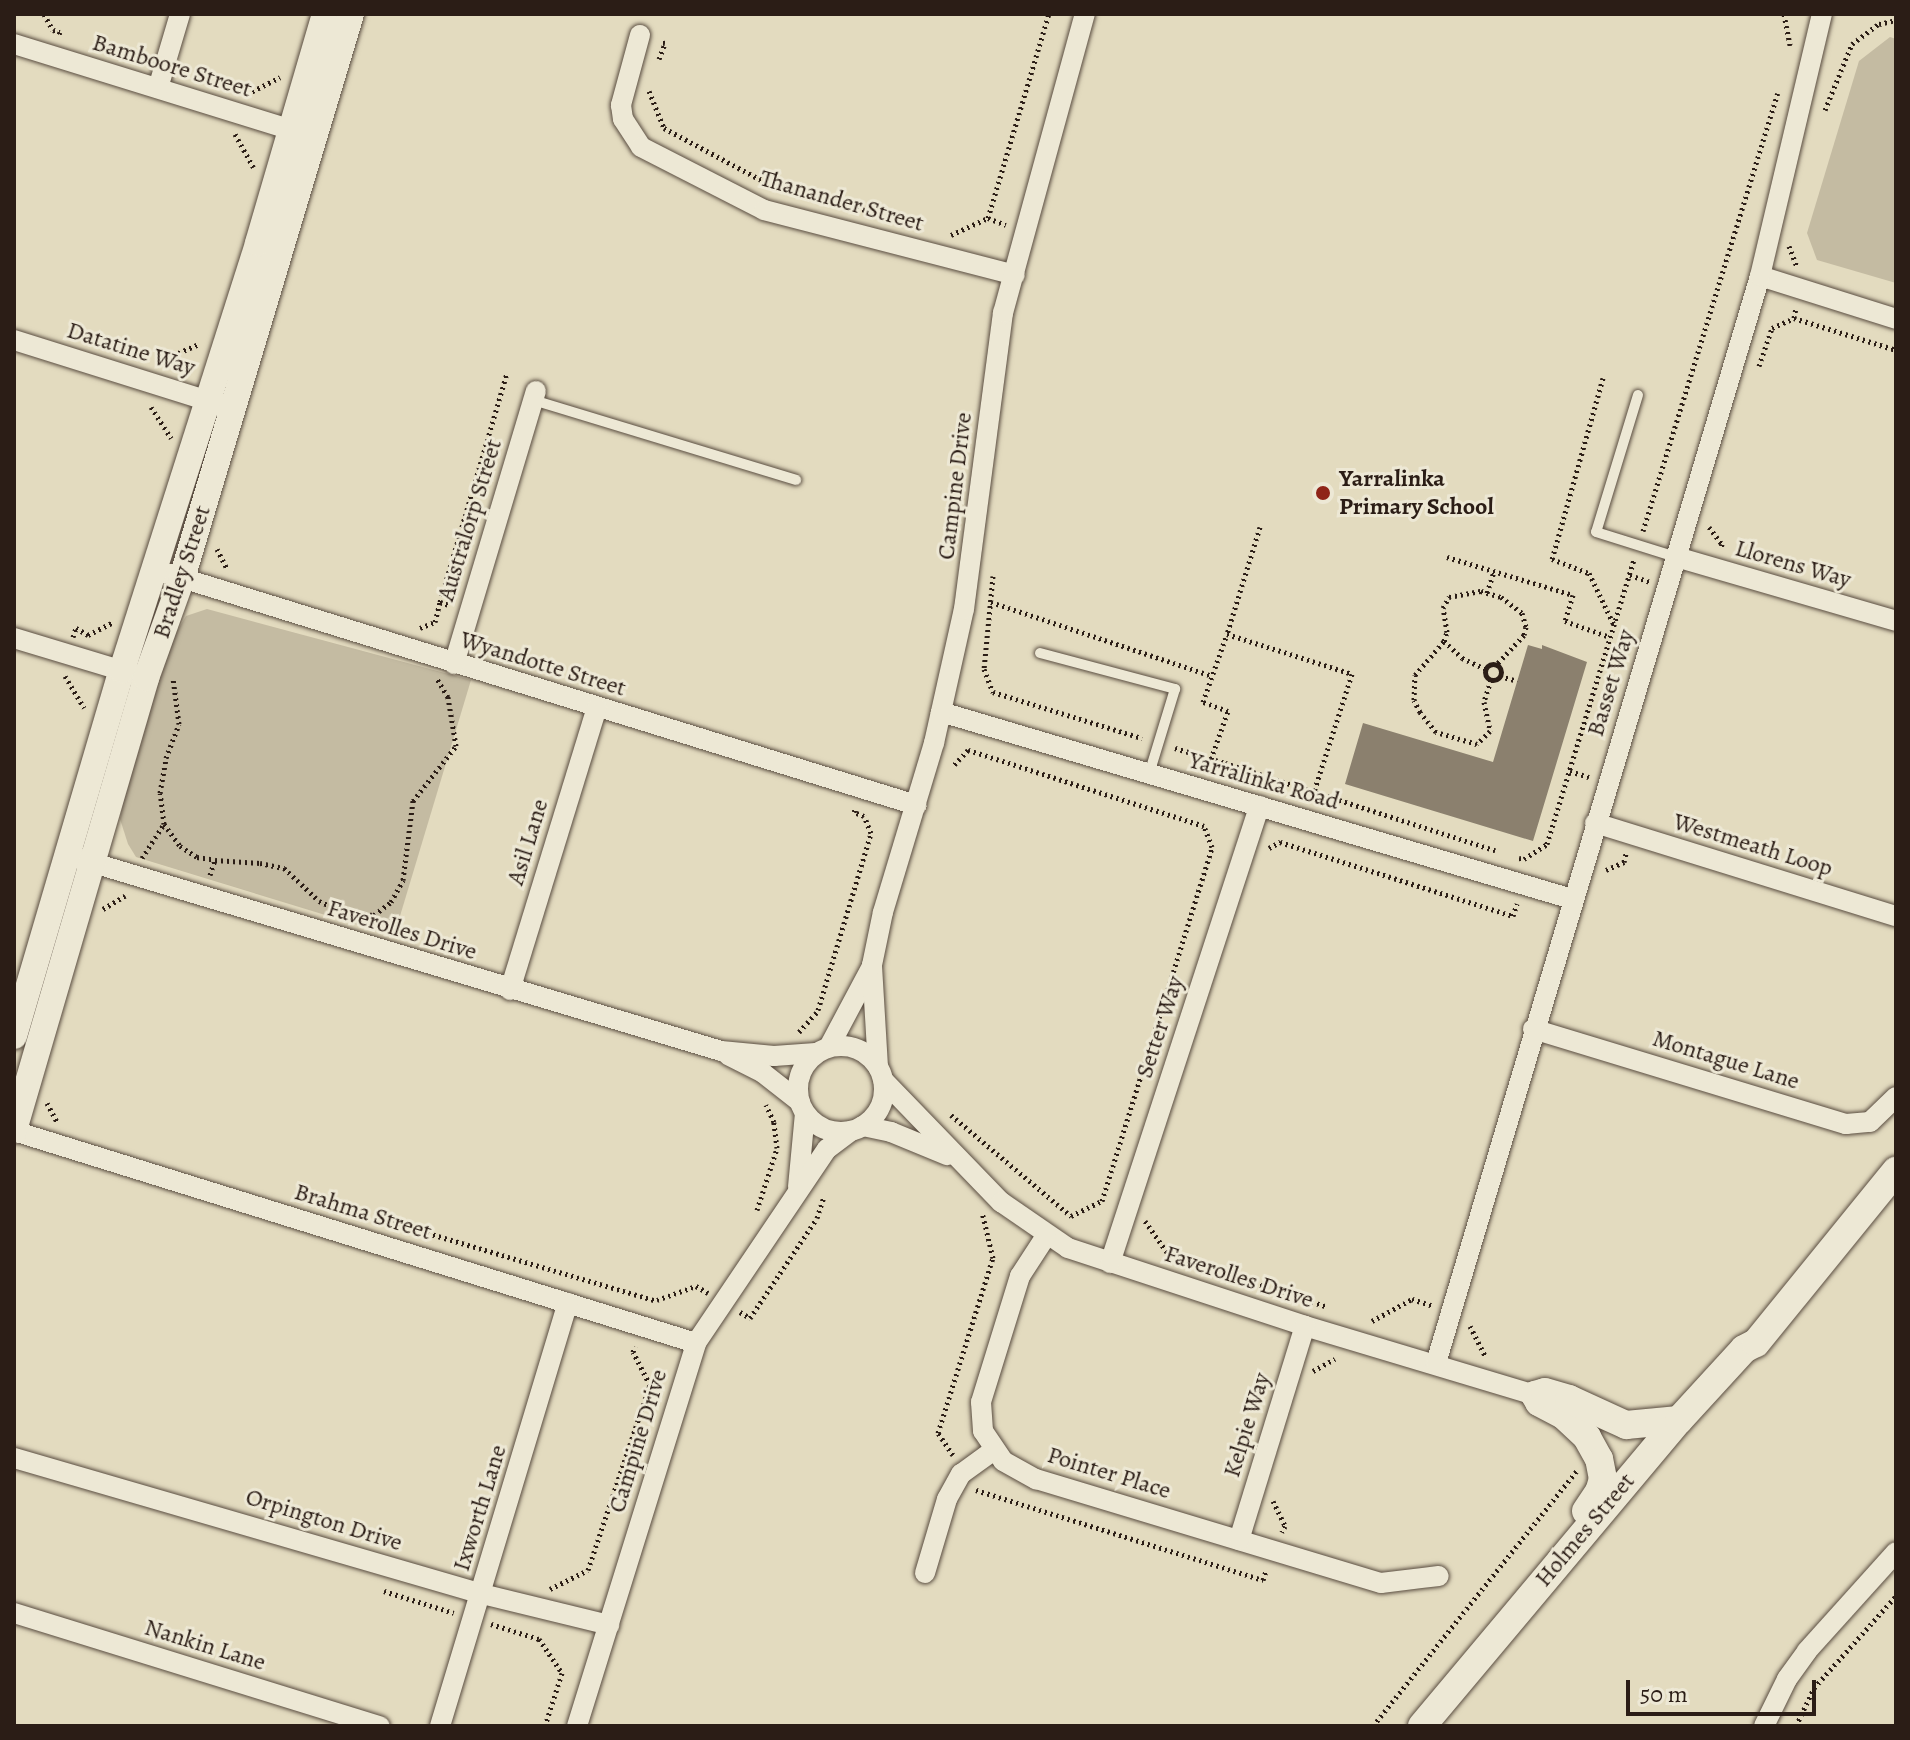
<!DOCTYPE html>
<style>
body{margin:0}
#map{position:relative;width:1910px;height:1740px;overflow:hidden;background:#e3dbbf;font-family:Alegreya,serif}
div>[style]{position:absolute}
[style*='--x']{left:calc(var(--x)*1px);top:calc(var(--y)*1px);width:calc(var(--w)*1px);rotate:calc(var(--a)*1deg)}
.green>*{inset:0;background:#c4bba2}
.building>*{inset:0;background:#8b806e}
.path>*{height:5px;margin-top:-2.5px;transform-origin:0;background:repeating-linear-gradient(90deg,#2b1d16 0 2px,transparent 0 6px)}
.path>.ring{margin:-2.5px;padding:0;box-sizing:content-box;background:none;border:5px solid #2b1d16;border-radius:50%}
.roads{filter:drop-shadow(0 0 2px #594c40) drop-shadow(0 0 2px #594c40)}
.service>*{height:10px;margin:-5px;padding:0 5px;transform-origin:5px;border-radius:5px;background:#ede8d5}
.minor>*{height:20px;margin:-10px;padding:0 10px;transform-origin:10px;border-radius:10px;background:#ede8d5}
.minor>.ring{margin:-10px;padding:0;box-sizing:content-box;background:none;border:20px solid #ede8d5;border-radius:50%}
.tertiary>*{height:26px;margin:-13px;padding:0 13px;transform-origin:13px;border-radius:13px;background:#ede8d5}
.secondary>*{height:28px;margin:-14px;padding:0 14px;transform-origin:14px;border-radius:14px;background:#ede8d5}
.dots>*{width:22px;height:22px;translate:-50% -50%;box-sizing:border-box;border:4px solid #ede8d5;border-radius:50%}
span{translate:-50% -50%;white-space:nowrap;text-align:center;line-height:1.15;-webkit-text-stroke:6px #ede8d5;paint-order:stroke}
.street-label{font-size:24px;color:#2b1d16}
.poi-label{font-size:24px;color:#2b1d16;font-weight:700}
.left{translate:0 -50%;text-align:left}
.frame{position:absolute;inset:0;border:16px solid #2b1d16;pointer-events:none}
.scale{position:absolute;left:1626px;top:1680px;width:190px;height:36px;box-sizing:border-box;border:4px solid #2b1d16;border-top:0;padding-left:10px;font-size:24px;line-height:28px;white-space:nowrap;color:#2b1d16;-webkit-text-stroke:6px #ede8d5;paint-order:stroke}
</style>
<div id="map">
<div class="green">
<i style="clip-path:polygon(1890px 37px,1896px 39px,1896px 283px,1817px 260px,1807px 233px,1859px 61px)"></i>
<i style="clip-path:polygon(207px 609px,471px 680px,394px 936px,136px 857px,128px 844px,120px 819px,126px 787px,169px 645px,186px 616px)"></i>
</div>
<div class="building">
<i style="clip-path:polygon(1528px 645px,1542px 649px,1542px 645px,1587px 662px,1533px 841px,1345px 784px,1363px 723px,1493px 762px)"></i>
</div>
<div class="path">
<i style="--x:44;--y:14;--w:18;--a:61"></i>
<i style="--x:53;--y:30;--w:7;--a:16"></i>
<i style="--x:60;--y:32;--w:5;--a:112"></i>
<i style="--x:1784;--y:14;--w:32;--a:79"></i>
<i style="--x:659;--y:59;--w:17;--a:-69"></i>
<i style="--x:665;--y:43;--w:5;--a:-169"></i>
<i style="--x:649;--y:91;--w:40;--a:68"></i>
<i style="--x:664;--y:128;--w:108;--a:28.2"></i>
<i style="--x:759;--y:179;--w:110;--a:16.3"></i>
<i style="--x:247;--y:94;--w:37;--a:-27"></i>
<i style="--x:1825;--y:110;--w:71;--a:-67.8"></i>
<i style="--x:1852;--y:44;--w:34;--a:-37"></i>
<i style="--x:1879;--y:24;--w:17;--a:-13"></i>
<i style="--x:235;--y:134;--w:38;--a:61"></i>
<i style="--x:988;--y:218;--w:19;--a:21"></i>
<i style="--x:951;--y:235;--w:41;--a:-24.7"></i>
<i style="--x:988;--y:218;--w:213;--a:-73.4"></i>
<i style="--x:1789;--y:246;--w:22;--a:69"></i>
<i style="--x:1794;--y:318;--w:107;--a:17.4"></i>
<i style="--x:162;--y:360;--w:40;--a:-23.4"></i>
<i style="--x:1759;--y:366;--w:40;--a:-71.1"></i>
<i style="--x:1772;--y:328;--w:24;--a:-24"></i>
<i style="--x:1794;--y:318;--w:10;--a:-79"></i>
<i style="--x:1603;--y:378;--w:188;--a:105.7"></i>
<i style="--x:1552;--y:559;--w:40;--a:21"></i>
<i style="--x:1589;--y:573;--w:58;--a:64.3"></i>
<i style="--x:151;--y:407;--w:37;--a:57"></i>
<i style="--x:1260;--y:527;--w:112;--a:107.1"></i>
<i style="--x:1227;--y:634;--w:131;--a:17.7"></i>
<i style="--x:1352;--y:674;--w:124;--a:107.9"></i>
<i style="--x:1709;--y:527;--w:21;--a:53"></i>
<i style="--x:1722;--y:544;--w:4;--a:104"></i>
<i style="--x:1643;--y:531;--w:458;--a:-72.9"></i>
<i style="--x:217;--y:549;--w:22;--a:63"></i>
<i style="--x:1447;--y:557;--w:132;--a:16.8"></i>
<i style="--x:1573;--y:595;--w:27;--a:107"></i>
<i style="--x:1565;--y:621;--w:48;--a:19.6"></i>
<i style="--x:1630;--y:575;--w:21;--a:19"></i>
<i style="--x:993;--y:576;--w:93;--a:95.5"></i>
<i style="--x:984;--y:669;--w:25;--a:69"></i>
<i style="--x:993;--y:692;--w:156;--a:17.2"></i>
<i style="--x:1487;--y:593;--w:23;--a:-72"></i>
<i style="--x:440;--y:602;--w:239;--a:-73.7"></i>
<i style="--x:991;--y:602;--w:233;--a:18.5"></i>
<i style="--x:420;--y:628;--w:16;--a:-22"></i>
<i style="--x:435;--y:622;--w:21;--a:-76"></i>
<i style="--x:440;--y:602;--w:9;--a:18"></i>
<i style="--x:73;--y:637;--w:9;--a:-72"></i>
<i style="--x:76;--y:628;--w:14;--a:30"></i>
<i style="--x:88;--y:635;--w:27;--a:-27"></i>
<i style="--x:1444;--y:641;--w:25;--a:43"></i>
<i style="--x:1462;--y:658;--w:26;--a:25"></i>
<i class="ring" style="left:1485px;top:664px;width:11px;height:11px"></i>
<i style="--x:65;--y:676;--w:37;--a:59"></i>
<i style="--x:1500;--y:676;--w:18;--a:16"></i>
<i style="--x:1491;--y:680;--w:23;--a:108"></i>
<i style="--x:1484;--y:702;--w:30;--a:78"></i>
<i style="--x:1490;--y:731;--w:18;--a:135"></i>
<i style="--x:1477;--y:744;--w:43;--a:-163.7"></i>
<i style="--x:1436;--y:732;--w:26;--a:-129"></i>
<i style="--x:1420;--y:712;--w:13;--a:-117"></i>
<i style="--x:1414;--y:700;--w:25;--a:-88"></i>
<i style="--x:1415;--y:675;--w:45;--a:-49.5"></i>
<i style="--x:1444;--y:641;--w:9;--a:-72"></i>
<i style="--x:1447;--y:632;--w:24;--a:-99"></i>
<i style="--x:1443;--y:608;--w:13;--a:-61"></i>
<i style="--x:1449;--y:597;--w:33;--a:-11"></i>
<i style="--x:1481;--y:591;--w:21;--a:17"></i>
<i style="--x:1501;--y:597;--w:26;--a:37"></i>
<i style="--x:1522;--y:613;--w:15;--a:74"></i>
<i style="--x:1526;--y:627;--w:8;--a:104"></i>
<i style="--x:1524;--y:635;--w:41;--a:133"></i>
<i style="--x:1175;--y:748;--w:52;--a:16.7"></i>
<i style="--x:1225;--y:763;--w:14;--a:107"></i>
<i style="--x:1211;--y:759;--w:51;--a:-70.5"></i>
<i style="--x:1228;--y:711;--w:27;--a:-160"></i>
<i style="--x:1203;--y:702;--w:72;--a:-70.6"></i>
<i style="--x:1225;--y:763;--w:284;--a:17.9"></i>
<i style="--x:1570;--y:771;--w:20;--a:18"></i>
<i style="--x:164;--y:824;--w:27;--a:54"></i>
<i style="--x:180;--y:846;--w:20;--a:33"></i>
<i style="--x:197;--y:857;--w:18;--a:9"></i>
<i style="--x:1269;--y:848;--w:13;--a:-29"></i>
<i style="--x:1280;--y:842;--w:244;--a:17.6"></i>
<i style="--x:1513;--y:916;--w:13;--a:-72"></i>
<i style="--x:142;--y:858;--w:40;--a:-57.1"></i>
<i style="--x:164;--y:824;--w:31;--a:-97"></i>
<i style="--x:160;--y:793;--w:36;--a:-80"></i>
<i style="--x:166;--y:758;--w:36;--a:-69"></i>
<i style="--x:179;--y:724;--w:46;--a:-97.4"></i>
<i style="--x:1519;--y:858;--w:5;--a:11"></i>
<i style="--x:1524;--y:859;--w:27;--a:-33"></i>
<i style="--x:1547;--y:844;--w:297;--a:-73"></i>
<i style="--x:1606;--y:870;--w:20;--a:-24"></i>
<i style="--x:1624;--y:862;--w:9;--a:-77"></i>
<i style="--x:210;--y:875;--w:16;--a:-72"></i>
<i style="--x:215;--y:860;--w:45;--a:3.8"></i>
<i style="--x:260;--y:863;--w:25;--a:12"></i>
<i style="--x:284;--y:868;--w:48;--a:43.3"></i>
<i style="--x:319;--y:901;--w:30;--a:24"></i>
<i style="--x:346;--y:913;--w:28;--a:4"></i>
<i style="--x:374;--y:915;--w:21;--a:-37"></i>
<i style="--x:391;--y:902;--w:25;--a:-61"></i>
<i style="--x:403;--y:880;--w:80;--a:-82.8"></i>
<i style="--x:413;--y:801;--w:70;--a:-52"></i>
<i style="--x:456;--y:746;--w:50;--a:-99.3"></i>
<i style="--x:448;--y:697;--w:21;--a:-121"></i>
<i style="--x:103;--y:909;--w:26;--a:-31"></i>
<i style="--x:818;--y:1010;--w:185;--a:-73.3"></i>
<i style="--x:871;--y:833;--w:18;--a:-112"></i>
<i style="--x:864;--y:816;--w:11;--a:-158"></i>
<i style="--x:854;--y:812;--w:5;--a:-68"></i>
<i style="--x:799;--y:1032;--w:30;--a:-48"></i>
<i style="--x:47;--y:1103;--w:21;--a:62"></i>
<i style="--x:951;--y:1115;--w:157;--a:40.1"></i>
<i style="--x:1071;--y:1216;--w:34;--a:-26"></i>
<i style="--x:1102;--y:1201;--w:371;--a:-72.7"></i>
<i style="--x:1212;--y:847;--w:22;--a:-111"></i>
<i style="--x:1204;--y:826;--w:248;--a:-162.1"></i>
<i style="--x:968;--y:750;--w:21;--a:133"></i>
<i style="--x:757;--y:1210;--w:65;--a:-72.1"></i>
<i style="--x:777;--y:1148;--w:26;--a:-97"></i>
<i style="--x:774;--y:1122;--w:19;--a:-115"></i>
<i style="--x:387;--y:1221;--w:282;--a:16.5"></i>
<i style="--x:1145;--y:1221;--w:42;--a:54.8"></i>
<i style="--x:1243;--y:1279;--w:89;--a:18.2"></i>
<i style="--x:657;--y:1300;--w:41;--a:-19.7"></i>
<i style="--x:696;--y:1286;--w:14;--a:30"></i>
<i style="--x:740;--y:1312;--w:12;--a:31"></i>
<i style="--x:750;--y:1318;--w:120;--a:-56.2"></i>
<i style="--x:817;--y:1218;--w:22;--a:-72"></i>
<i style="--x:1372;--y:1321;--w:46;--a:-28.8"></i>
<i style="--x:1412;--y:1299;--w:23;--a:18"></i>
<i style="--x:1470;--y:1326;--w:34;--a:63"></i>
<i style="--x:1313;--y:1371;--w:25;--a:-29"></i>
<i style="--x:953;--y:1455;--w:27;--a:-124"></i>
<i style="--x:938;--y:1433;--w:183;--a:-72.6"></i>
<i style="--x:993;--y:1258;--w:47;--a:-103.4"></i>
<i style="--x:976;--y:1490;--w:301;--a:17.4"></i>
<i style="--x:1263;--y:1580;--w:9;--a:-72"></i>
<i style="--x:1273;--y:1501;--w:28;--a:64"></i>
<i style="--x:1285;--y:1526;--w:7;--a:117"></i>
<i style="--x:550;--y:1589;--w:42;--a:-26.6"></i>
<i style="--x:588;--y:1570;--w:195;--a:-71.5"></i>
<i style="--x:650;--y:1385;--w:37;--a:-117"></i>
<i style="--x:633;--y:1352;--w:6;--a:-72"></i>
<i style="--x:384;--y:1591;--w:73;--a:17.4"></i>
<i style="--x:491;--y:1624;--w:50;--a:17.4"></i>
<i style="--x:539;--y:1639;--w:41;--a:55.9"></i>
<i style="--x:562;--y:1673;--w:56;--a:107.8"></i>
<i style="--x:1373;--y:1726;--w:327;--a:-51.4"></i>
<i style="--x:1796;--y:1726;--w:42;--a:-64.7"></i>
<i style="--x:1814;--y:1688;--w:123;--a:-48.3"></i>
</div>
<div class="roads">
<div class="service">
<i style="--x:1638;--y:395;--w:143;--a:107"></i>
<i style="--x:1596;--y:532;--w:84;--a:17.4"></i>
<i style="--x:533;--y:400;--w:275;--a:16.9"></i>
<i style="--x:1040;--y:653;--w:140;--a:14.9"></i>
<i style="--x:1175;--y:689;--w:89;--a:107"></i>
</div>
<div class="minor">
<i style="--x:640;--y:35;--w:73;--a:105.2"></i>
<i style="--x:621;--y:105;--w:14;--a:82"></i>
<i style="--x:623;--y:119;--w:33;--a:57"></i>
<i style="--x:641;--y:147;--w:138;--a:27.1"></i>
<i style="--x:764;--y:210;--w:259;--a:14.5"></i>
<i style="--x:14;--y:44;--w:304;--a:17.2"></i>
<i style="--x:158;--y:88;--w:77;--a:-73.4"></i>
<i style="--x:1760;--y:276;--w:143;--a:17.5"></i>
<i style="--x:14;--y:340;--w:218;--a:17.4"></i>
<i style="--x:1676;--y:557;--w:229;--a:16.2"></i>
<i style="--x:156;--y:570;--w:796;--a:17.18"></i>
<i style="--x:14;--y:638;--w:124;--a:16.8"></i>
<i style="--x:454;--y:664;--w:285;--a:-73.3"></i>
<i style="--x:941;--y:712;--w:658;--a:16.51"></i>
<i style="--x:1595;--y:823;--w:315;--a:17.2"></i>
<i style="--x:80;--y:859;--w:669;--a:16.67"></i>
<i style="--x:721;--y:1051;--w:53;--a:5.4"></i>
<i style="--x:774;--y:1056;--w:42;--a:-4.1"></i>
<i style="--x:510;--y:990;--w:295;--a:-72.9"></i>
<i style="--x:1533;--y:1029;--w:327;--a:16.9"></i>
<i style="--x:1846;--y:1124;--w:24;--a:-5"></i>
<i style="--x:1870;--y:1122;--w:36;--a:-44"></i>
<i class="ring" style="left:798px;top:1046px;width:66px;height:66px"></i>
<i style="--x:829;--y:1047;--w:89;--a:-62"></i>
<i style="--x:728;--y:1055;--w:39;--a:27"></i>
<i style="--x:763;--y:1073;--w:47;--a:38.1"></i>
<i style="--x:878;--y:1067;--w:102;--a:-93.4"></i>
<i style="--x:872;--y:965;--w:54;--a:-78.3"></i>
<i style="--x:883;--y:912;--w:177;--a:-73.2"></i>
<i style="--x:934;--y:743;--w:137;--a:-77.4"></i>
<i style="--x:964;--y:609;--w:299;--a:-82.5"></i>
<i style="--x:1003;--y:313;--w:310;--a:-74.7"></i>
<i style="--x:883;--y:1080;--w:170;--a:46"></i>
<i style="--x:1001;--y:1202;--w:81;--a:34.5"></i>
<i style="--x:1068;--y:1248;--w:250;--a:18.2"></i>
<i style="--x:1305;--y:1326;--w:240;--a:16.7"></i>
<i style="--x:863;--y:1126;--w:29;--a:12"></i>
<i style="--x:891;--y:1132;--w:61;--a:22.3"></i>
<i style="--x:14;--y:1131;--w:714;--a:17.27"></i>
<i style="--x:798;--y:1187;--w:74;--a:-84.6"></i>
<i style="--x:1046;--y:1236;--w:48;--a:123"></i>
<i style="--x:1020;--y:1276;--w:132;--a:107.2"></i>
<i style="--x:981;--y:1402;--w:29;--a:86"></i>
<i style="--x:983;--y:1431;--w:36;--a:56"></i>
<i style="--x:1003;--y:1461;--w:38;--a:29"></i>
<i style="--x:1036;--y:1479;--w:360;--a:16.8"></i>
<i style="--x:1381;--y:1583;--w:58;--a:-6.9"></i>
<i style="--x:1110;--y:1263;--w:481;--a:-71.9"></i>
<i style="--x:1436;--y:1363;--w:1134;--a:-73.4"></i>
<i style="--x:1760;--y:276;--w:269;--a:-76.7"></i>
<i style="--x:14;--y:1458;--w:487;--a:16.2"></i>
<i style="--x:482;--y:1594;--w:131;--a:13.7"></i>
<i style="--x:1239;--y:1540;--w:224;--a:-72.9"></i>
<i style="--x:925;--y:1573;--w:77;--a:-73.4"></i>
<i style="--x:947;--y:1499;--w:29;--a:-61"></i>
<i style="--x:961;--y:1474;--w:39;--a:-36"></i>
<i style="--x:14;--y:1613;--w:383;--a:17.2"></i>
<i style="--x:440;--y:1726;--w:442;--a:-73.2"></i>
<i style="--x:577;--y:1726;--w:401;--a:-72.7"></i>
<i style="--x:696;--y:1343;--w:234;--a:-56"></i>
<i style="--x:827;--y:1149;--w:30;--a:-37"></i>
<i style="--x:1764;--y:1726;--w:52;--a:-63.9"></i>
<i style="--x:1787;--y:1679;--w:34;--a:-54"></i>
<i style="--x:1807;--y:1651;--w:133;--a:-48"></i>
</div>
<div class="tertiary">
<i style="--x:14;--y:1036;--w:382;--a:-73.6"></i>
<i style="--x:122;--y:670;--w:448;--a:-72.3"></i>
<i style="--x:258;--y:243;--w:239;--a:-73.7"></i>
<i style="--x:14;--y:1130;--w:471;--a:-73.7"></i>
<i style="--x:146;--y:678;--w:106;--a:-70.2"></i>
<i style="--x:182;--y:578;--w:589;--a:-73.32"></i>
</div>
<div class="secondary">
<i style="--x:1586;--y:1511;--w:23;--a:-56"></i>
<i style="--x:1599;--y:1492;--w:14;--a:-73"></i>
<i style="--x:1603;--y:1479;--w:20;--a:-101"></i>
<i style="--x:1599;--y:1459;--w:25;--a:-119"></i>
<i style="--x:1587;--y:1437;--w:33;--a:-137"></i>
<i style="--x:1563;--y:1415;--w:27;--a:-152"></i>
<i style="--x:1539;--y:1402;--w:8;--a:-120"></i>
<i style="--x:1535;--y:1395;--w:10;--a:-17"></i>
<i style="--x:1545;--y:1392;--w:25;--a:16"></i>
<i style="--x:1569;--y:1399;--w:63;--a:24.5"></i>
<i style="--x:1626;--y:1425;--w:53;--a:-5.4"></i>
<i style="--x:1422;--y:1726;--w:400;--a:-50"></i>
<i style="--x:1679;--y:1420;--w:96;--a:-47.5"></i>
<i style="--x:1744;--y:1349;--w:13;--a:-27"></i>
<i style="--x:1756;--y:1343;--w:222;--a:-50.9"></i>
</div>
</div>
<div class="dots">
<i style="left:1323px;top:493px;background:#8f2418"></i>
</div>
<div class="street-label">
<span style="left:172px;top:66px;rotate:17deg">Bamboore Street</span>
<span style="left:842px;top:201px;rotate:16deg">Thanander Street</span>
<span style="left:131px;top:349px;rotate:17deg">Datatine Way</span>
<span style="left:955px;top:486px;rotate:-83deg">Campine Drive</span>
<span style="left:470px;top:520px;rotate:-73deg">Australorp Street</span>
<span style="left:1793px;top:564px;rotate:16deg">Llorens Way</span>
<span style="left:182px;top:572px;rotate:-72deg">Bradley Street</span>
<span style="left:543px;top:664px;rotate:17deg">Wyandotte Street</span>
<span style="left:1611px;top:683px;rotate:-73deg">Basset Way</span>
<span style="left:1264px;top:781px;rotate:16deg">Yarralinka Road</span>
<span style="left:528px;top:842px;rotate:-73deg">Asil Lane</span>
<span style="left:1753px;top:845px;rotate:17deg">Westmeath Loop</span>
<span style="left:402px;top:930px;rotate:17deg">Faverolles Drive</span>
<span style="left:1160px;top:1027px;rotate:-72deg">Setter Way</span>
<span style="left:1726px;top:1060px;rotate:17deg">Montague Lane</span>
<span style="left:363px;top:1212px;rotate:17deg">Brahma Street</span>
<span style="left:1239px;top:1277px;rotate:18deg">Faverolles Drive</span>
<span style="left:1247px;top:1425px;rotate:-73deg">Kelpie Way</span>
<span style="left:638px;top:1441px;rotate:-73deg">Campine Drive</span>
<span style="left:1109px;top:1473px;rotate:17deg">Pointer Place</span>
<span style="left:480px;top:1508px;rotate:-73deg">Ixworth Lane</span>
<span style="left:324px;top:1520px;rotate:17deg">Orpington Drive</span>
<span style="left:1585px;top:1530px;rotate:-50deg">Holmes Street</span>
<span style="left:205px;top:1645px;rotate:17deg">Nankin Lane</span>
</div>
<div class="poi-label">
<span class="left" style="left:1339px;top:493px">Yarralinka<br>Primary School</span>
</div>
<div class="frame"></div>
<div class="scale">50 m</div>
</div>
